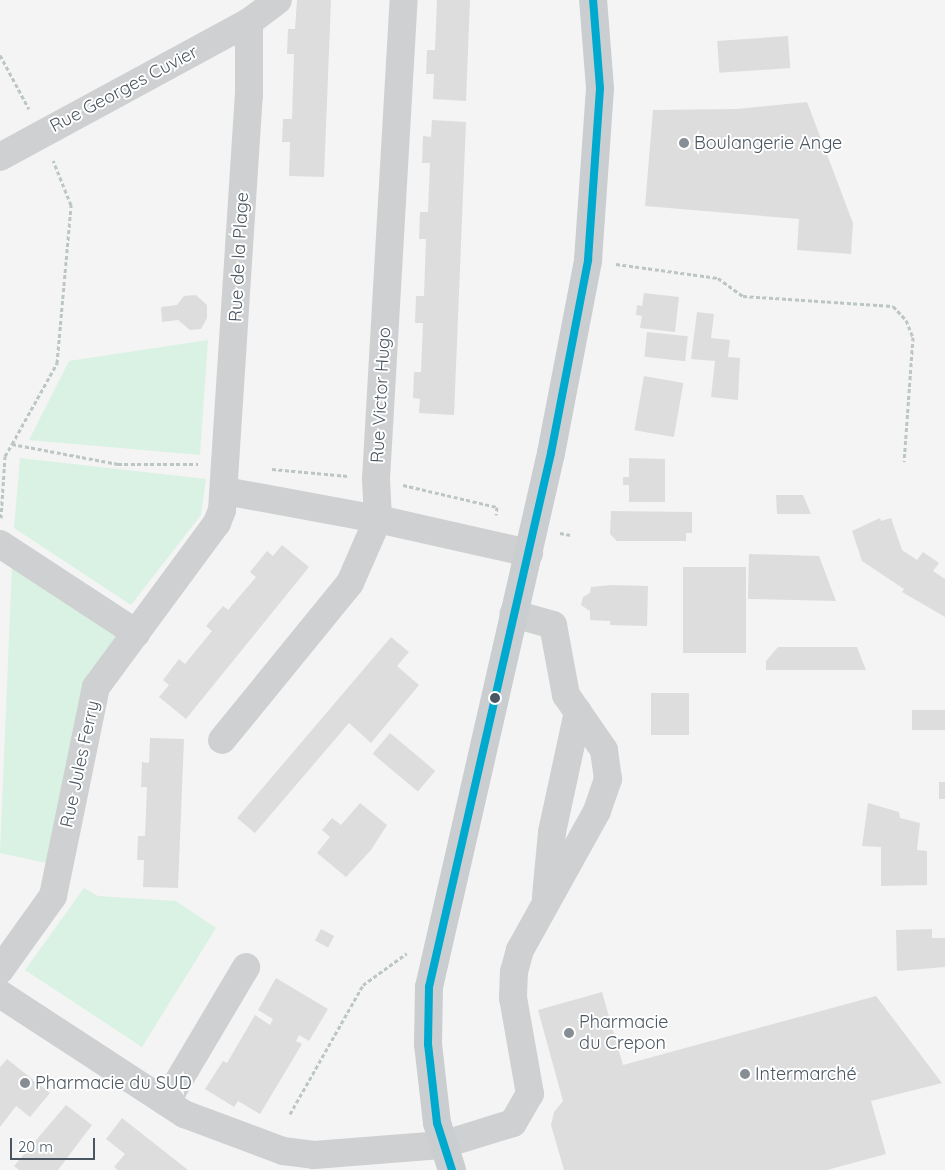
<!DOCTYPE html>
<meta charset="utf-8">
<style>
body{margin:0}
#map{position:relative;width:945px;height:1170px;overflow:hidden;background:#f4f4f4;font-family:Quicksand,sans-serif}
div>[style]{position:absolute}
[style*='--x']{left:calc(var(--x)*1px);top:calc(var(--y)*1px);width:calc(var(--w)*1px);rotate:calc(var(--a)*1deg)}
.green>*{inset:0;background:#d9f2e3}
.building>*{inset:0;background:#ddddde;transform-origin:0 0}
.path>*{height:3px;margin-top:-1.5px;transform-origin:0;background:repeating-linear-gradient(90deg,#bcc7c4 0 4px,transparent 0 6.5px)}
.minor>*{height:28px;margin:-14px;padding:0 14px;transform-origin:14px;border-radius:14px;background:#ced0d2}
.major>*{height:28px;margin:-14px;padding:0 14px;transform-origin:14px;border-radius:14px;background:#caced1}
.bus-1>*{height:8px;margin:-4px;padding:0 4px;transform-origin:4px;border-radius:4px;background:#00a9ce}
.dots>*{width:14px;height:14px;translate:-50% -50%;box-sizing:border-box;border:2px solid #fff;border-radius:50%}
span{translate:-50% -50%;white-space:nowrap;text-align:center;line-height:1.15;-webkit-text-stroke:4px #fff;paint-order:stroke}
.street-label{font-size:18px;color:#4a5661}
.poi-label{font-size:18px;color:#4a5661}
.left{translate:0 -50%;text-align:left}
.scale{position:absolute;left:10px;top:1138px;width:85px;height:22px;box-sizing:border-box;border:2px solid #4a5661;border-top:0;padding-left:6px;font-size:15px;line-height:18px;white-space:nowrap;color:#4a5661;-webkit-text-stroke:4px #fff;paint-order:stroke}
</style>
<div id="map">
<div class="green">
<i style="clip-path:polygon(208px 340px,200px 455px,29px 440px,69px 361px)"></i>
<i style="clip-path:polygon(20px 458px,206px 479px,201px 515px,131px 605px,14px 528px)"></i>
<i style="clip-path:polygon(12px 567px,121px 639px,51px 864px,0 853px)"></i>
<i style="clip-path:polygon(84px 888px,98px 896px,176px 901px,216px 928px,142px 1047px,25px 970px)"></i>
</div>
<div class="building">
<i style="clip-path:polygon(297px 0,331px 0,324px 177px,289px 176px,290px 142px,282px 142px,283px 119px,292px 119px,294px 54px,287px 54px,288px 29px,295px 29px)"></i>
<i style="clip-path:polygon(437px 0,470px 0,466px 101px,433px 99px,434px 74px,426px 74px,427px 50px,435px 50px)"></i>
<i style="left:788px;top:36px;width:32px;height:71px;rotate:86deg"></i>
<i style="clip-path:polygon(807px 102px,853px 223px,851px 254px,797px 250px,799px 219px,645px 206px,653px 110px,737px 109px)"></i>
<i style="clip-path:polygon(432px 120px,466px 122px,454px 415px,419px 413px,420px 399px,413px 398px,414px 372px,421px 372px,423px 323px,415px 323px,416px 296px,424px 296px,426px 239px,419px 239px,420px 212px,428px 212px,430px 163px,422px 163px,423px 136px,431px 137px)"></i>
<i style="clip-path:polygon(644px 293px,679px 297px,675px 332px,640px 328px,642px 316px,636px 315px,637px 305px,642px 306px)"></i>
<i style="clip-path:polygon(196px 295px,207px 305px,207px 318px,201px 329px,190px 330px,178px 320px,162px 322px,161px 307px,177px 305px,184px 296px)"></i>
<i style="clip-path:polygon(697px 312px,714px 314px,711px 338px,730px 340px,728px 357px,740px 358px,738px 400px,711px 397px,715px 361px,691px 359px)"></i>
<i style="left:647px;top:332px;width:41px;height:25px;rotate:6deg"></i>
<i style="left:644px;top:376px;width:40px;height:55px;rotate:10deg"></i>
<i style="clip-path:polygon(629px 458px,665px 459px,665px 502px,629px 502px,629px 485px,623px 485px,623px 477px,629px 477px)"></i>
<i style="clip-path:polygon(776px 495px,803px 495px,811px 514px,777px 514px)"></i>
<i style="clip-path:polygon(611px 511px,692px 512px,692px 533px,686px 533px,686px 541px,617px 541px,610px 534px)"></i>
<i style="clip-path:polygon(880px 518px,881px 521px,891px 518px,902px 550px,917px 560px,923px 552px,939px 563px,933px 571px,945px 579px,945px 617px,902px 592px,904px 589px,862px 561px,852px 531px)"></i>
<i style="clip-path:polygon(282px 545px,309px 567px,186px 719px,159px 697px,169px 685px,163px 680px,179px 659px,185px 664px,212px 631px,206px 626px,223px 606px,228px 610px,256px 577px,250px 572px,267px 551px,273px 556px)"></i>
<i style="clip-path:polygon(749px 554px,819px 556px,836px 601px,748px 599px)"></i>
<i style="left:683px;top:567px;width:63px;height:86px"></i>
<i style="clip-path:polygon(612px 585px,648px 586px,647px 626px,610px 625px,610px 621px,590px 620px,590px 611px,581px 605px,583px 597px,590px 593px,591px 587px)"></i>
<i style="clip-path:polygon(391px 637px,409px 652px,397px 666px,419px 685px,371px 743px,349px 723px,255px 833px,237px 818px)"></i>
<i style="clip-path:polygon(778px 647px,857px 647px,866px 670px,766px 670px,766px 661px)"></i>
<i style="left:651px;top:693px;width:38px;height:42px"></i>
<i style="left:912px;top:710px;width:33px;height:20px"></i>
<i style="left:390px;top:733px;width:59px;height:27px;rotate:40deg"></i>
<i style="clip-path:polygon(150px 738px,184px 739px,178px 888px,143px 887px,144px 860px,137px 860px,138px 836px,145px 836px,147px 787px,141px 787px,142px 762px,149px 763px)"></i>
<i style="left:945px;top:782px;width:17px;height:6px;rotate:90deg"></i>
<i style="clip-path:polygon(360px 803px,387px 825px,371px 850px,346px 877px,317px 853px,330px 837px,322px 830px,332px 818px,341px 825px)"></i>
<i style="clip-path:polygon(868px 803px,899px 812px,900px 818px,920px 823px,917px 850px,927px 851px,927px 885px,881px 886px,881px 847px,862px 846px)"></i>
<i style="left:321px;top:929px;width:15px;height:13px;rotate:28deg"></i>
<i style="clip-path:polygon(932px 929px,932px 938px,945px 938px,945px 967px,897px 971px,896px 930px)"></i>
<i style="clip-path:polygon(276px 978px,328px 1009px,309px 1041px,299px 1035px,296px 1041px,302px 1044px,260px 1114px,238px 1101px,234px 1107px,205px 1089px,223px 1061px,227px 1063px,255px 1015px,270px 1025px,273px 1019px,258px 1010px)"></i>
<i style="clip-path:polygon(602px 992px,623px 1065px,876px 996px,942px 1083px,871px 1101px,886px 1154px,827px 1170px,564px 1170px,551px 1125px,554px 1112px,563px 1101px,538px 1010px)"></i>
<i style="clip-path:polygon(7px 1059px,50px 1093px,30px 1117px,16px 1106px,0 1127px,0 1067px)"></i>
<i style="clip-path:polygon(66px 1105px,92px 1125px,58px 1170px,19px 1170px,14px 1166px)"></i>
<i style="clip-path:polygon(122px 1118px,188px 1170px,118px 1170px,114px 1167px,125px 1154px,106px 1139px)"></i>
</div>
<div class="path">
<i style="--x:0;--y:55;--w:61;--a:61.8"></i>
<i style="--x:616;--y:264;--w:103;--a:7.8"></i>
<i style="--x:718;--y:278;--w:31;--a:36"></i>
<i style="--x:743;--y:296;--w:150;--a:3.8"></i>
<i style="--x:893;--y:306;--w:19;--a:47"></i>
<i style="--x:906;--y:320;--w:18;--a:68"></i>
<i style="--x:913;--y:337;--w:125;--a:94.1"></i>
<i style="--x:12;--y:444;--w:93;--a:-60.9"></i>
<i style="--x:57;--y:363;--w:159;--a:-84.9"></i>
<i style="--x:71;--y:205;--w:48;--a:-111.8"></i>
<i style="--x:272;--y:469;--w:76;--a:5.3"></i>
<i style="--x:403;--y:485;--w:97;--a:13.2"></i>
<i style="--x:497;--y:507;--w:8;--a:97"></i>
<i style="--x:1;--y:518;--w:62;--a:-86.3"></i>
<i style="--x:5;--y:456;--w:14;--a:-60"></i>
<i style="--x:12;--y:444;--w:108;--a:10.7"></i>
<i style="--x:118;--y:464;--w:80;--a:0"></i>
<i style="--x:560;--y:533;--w:11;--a:10"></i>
<i style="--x:290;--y:1114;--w:148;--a:-60.5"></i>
<i style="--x:363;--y:985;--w:54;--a:-36"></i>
</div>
<div class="minor">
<i style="--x:0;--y:157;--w:283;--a:-28.5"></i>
<i style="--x:249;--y:22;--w:36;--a:-37"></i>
<i style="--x:225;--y:491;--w:156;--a:10.4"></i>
<i style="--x:378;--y:519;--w:155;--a:12.7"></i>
<i style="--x:0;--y:544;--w:163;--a:33.2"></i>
<i style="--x:222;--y:740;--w:203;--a:-50.8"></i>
<i style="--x:350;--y:583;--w:70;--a:-66.4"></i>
<i style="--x:378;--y:519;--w:40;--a:-92.9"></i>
<i style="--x:376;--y:479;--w:480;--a:-86.7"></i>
<i style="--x:546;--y:896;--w:64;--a:-84.6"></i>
<i style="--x:552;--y:832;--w:123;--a:-77.8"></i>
<i style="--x:0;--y:970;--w:91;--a:-54.4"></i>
<i style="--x:53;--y:896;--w:213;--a:-78.4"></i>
<i style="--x:96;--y:687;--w:204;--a:-53.6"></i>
<i style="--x:217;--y:523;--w:14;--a:-69"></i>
<i style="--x:222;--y:510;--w:416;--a:-86.3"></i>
<i style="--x:249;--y:95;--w:73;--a:-90"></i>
<i style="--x:0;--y:994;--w:220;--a:33.1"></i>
<i style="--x:184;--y:1114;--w:106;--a:20.5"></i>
<i style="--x:283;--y:1151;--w:31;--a:7"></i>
<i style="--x:314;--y:1155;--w:128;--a:-4.5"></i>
<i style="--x:442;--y:1145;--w:74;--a:-17.2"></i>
<i style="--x:513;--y:1123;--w:34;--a:-60"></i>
<i style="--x:530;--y:1094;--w:97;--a:-100"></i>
<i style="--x:513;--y:998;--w:26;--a:-88"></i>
<i style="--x:514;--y:972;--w:23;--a:-75"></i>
<i style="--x:520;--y:950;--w:159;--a:-61"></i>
<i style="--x:597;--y:811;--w:34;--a:-71"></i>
<i style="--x:608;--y:779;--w:29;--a:-98"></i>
<i style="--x:604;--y:750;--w:67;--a:-124.6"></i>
<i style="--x:566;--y:695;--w:71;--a:-100.5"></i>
<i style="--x:553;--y:625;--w:41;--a:-164.2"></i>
<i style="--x:166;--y:1102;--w:157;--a:-59.3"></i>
</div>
<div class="major">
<i style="--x:452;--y:1170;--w:49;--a:-107.7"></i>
<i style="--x:437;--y:1123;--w:80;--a:-96.5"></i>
<i style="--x:428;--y:1044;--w:57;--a:-89"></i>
<i style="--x:429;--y:987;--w:548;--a:-77.13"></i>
<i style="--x:551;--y:453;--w:197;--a:-79.1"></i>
<i style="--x:588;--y:260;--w:172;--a:-86"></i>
<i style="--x:600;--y:88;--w:88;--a:-94.5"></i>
</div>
<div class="bus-1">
<i style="--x:452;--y:1170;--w:49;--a:-107.7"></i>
<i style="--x:437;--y:1123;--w:80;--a:-96.5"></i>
<i style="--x:428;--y:1044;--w:57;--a:-89"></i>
<i style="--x:429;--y:987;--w:548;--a:-77.13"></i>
<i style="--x:551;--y:453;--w:197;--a:-79.1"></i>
<i style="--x:588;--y:260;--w:172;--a:-86"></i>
<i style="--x:600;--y:88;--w:88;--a:-94.5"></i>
</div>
<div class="dots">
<i style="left:684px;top:143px;background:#868d94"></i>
<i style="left:495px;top:698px;background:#4a5661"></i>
<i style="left:569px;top:1033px;background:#868d94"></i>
<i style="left:745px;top:1074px;background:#868d94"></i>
<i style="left:25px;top:1083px;background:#868d94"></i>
</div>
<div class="street-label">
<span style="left:124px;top:89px;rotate:-28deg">Rue Georges Cuvier</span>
<span style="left:239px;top:257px;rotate:-87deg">Rue de la Plage</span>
<span style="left:381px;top:395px;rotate:-87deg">Rue Victor Hugo</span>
<span style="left:80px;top:764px;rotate:-78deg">Rue Jules Ferry</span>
</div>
<div class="poi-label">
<span class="left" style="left:694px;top:143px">Boulangerie Ange</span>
<span class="left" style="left:579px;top:1033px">Pharmacie<br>du Crepon</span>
<span class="left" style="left:755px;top:1074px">Intermarché</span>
<span class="left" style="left:35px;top:1083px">Pharmacie du SUD</span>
</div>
<div class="scale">20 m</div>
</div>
